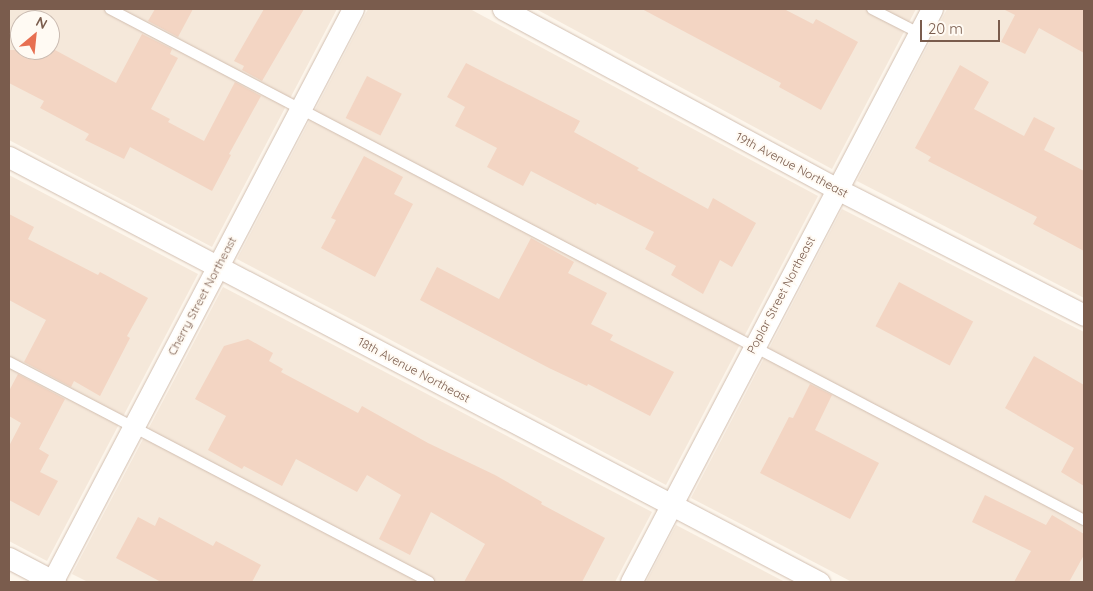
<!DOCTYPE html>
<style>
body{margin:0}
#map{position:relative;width:1093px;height:591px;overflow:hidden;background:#fdf6ec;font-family:Quicksand,sans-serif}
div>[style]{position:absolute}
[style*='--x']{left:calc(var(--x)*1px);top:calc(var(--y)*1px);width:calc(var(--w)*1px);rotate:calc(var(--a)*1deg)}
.residential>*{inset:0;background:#f5e8da}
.building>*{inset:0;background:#f3d5c3;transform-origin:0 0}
.roads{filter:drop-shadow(0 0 1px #d1beb0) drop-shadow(0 0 1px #d1beb0)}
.lane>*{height:10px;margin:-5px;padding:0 5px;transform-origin:5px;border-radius:5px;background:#fff}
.street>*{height:21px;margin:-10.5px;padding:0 10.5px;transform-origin:10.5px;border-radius:10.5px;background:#fff}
span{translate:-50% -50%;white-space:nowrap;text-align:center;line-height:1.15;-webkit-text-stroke:4px #fffaf3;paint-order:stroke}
.street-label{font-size:12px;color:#7a5c4d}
.frame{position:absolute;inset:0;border:10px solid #7a5c4d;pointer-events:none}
.north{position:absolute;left:10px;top:10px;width:50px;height:50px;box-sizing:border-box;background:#fffaf3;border:1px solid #cabbb1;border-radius:50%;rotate:28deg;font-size:14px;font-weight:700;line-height:20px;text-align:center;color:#7a5c4d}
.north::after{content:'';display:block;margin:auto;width:18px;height:22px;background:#e76f51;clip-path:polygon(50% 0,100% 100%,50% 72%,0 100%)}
.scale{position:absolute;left:920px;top:20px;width:80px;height:22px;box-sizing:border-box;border:2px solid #7a5c4d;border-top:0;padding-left:6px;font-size:15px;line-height:18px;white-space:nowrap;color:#7a5c4d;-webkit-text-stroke:4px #fffaf3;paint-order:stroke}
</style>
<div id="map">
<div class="residential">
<i style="clip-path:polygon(evenodd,9px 9px,337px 9px,212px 247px,9px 140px,9px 9px,20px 20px,50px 20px,50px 50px,20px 50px,20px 20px)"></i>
<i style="clip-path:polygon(368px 9px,470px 9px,818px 196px,666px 485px,237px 259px)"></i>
<i style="clip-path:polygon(536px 9px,916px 9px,832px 169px)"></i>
<i style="clip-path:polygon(947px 9px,1084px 9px,1084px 298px,857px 181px)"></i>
<i style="clip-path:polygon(9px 175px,198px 274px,47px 561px,9px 541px)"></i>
<i style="clip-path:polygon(842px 209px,1084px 332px,1084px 582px,852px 582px,691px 498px)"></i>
<i style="clip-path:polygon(223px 287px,652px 512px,615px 582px,88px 582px,72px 574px)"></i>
<i style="clip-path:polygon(676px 525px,785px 582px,646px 582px)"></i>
</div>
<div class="building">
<i style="clip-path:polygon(155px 9px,193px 9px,178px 37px,148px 21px)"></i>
<i style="clip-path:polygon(264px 9px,304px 9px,262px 81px,242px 70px,244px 66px,234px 61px)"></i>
<i style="clip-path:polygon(642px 9px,784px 9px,813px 24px,816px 19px,858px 42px,821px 110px,779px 87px,781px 83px)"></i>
<i style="clip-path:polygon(1003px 9px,1084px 9px,1084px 53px,1039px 28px,1025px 54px,1001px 42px,1015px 15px)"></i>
<i style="clip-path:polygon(142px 34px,172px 49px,170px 54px,178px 58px,151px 109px,170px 119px,168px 122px,204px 141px,235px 82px,261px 96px,229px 154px,231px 155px,212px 191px,130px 147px,124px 159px,85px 140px,89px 134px,40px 108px,44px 101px,9px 83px,9px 50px,55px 50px,116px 83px)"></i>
<i style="clip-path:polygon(466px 63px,580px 121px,574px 132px,639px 168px,637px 170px,708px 209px,713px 198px,756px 223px,732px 267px,720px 260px,703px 294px,671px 275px,676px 266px,645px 249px,654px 232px,597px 203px,596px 205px,531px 171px,523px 186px,487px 167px,497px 148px,455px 126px,465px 107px,447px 97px)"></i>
<i style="clip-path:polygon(960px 65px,989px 82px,974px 109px,1024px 136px,1034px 117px,1055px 128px,1044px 150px,1084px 171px,1084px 251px,1033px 224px,1037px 217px,928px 161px,931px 157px,915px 148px)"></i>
<i style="left:367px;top:76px;width:39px;height:47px;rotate:27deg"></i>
<i style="clip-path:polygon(364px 156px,403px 177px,394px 194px,413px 204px,375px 277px,321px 248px,336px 220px,331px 218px)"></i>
<i style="clip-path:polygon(9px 214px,34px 227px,28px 239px,98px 275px,100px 272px,148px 298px,127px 336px,130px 338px,100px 396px,74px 381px,71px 387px,24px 362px,46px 320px,9px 300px)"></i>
<i style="clip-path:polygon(531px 238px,574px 262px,568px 273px,607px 293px,591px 324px,613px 335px,610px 340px,674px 372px,650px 416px,588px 384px,587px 386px,549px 368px,420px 300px,437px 267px,499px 299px)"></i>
<i style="left:899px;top:282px;width:84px;height:50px;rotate:28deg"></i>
<i style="clip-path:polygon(248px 339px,273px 353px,269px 361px,283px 369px,281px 372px,358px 413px,362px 406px,428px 443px,495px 475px,542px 502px,541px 504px,605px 538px,582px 582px,464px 582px,485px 544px,431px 512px,410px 555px,379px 539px,401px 495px,367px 475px,357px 492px,296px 459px,282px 486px,244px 466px,242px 469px,208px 450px,226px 416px,195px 399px,224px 346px)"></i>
<i style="clip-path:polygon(1034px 356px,1084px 385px,1084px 486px,1061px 472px,1074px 448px,1005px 408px)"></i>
<i style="clip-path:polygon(18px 374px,65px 399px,39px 449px,49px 455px,40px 472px,58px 481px,39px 516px,9px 500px,9px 446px,21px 423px,9px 416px,9px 391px)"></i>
<i style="clip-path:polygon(810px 384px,832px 395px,815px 430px,879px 463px,850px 519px,760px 473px,789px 417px,793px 418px)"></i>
<i style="clip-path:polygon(985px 495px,1046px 525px,1052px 515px,1084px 534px,1084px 555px,1069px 582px,1014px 582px,1031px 551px,972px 522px)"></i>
<i style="clip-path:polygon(138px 517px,155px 526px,159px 517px,213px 546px,216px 541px,261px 565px,252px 582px,161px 582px,116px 558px)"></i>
</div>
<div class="roads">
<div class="lane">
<i style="--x:110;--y:9;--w:1100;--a:27.68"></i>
<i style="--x:872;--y:9;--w:53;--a:27.1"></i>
<i style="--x:9;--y:362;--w:474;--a:27.6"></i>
</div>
<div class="street">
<i style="--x:503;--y:9;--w:379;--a:28.3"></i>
<i style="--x:837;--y:189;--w:277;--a:27"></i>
<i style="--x:9;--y:157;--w:915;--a:27.69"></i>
<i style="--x:9;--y:558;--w:52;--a:27.6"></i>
<i style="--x:52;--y:582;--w:647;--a:-62.29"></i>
<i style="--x:631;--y:582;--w:647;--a:-62.29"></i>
</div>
</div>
<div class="street-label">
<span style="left:792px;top:165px;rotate:28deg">19th Avenue Northeast</span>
<span style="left:781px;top:295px;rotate:-62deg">Poplar Street Northeast</span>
<span style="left:202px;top:296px;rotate:-62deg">Cherry Street Northeast</span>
<span style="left:414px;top:370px;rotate:28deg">18th Avenue Northeast</span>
</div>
<div class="frame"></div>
<div class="north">N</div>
<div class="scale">20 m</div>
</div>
